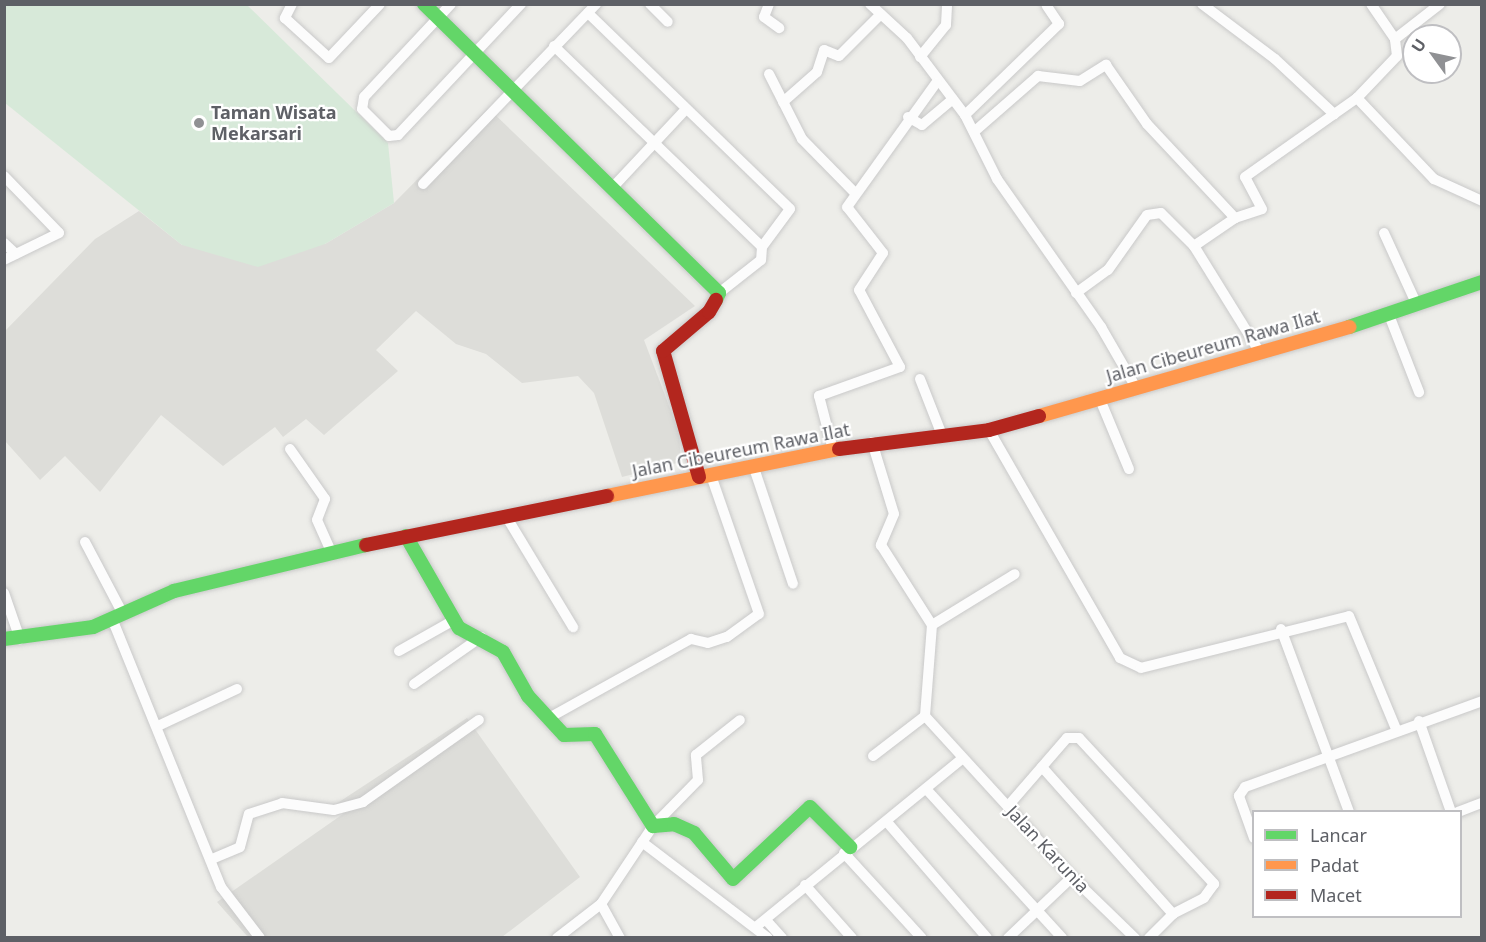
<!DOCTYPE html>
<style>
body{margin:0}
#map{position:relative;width:1486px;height:942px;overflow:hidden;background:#edede9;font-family:"Noto Sans",sans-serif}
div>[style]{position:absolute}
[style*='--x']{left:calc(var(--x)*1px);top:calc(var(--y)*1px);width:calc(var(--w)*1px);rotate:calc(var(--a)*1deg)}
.industrial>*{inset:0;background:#ddddd9}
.green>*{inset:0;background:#d7e9d9}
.roads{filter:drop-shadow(0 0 2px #c9c9c9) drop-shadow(0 0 2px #c9c9c9)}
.street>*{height:10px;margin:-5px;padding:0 5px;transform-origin:5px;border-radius:5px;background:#fcfcfc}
.fast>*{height:14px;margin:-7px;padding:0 7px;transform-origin:7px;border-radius:7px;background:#63d668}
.slow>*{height:14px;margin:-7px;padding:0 7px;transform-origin:7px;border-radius:7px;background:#ff974d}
.jam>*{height:14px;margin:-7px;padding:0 7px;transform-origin:7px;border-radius:7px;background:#b3261e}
.dots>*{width:16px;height:16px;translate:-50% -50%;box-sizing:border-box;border:3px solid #fff;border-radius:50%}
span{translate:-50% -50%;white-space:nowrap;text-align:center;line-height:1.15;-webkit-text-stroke:4.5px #fff;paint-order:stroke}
.poi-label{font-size:18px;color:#5e6066;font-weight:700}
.left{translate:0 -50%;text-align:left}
.street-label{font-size:18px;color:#5e6066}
.frame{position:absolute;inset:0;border:6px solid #5e6066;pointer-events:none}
.legend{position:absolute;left:1252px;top:810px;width:210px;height:108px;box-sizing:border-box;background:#fff;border:2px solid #bfbfc2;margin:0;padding:8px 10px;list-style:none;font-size:18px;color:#5e6066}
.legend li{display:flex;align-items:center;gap:12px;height:30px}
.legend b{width:30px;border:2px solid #bfbfc2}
.north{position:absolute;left:1402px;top:24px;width:60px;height:60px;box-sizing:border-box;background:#fff;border:2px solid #bfbfc2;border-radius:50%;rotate:303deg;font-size:16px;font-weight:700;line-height:24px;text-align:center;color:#5e6066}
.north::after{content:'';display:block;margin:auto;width:21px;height:27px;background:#909194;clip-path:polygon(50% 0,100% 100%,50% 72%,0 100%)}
</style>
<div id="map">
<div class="industrial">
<i style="clip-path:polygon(488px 108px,695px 306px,644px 340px,679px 432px,681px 462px,622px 477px,594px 393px,578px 376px,522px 383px,486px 354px,456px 344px,416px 311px,376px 350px,398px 371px,324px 435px,306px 419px,283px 437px,275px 427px,223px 466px,161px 415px,100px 492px,65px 456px,40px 480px,5px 441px,4px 332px,95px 239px,139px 211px,182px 245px,325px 244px,394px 203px)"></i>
<i style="clip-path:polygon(467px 718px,580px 877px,502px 937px,248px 937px,217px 902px,343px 814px,336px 804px)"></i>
</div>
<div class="green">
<i style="clip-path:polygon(4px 5px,247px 5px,388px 143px,394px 203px,325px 244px,258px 267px,182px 245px,5px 103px)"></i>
</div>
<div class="roads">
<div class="street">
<i style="--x:292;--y:4;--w:16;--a:117"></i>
<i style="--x:285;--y:18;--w:59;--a:42.3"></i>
<i style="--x:329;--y:58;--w:74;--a:-46.6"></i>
<i style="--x:451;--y:4;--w:127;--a:133.1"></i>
<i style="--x:364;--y:97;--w:12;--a:99"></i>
<i style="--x:362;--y:109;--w:38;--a:45"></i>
<i style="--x:389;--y:136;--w:9;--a:-6"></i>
<i style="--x:398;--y:135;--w:180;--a:-46.8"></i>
<i style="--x:650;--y:4;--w:25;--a:45"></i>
<i style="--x:769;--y:4;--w:14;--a:111"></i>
<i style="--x:764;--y:17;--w:19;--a:36"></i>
<i style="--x:870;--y:4;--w:50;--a:42.6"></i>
<i style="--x:907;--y:38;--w:96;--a:53"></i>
<i style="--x:965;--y:115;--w:72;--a:63.4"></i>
<i style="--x:997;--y:179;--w:181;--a:54.9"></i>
<i style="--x:1101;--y:327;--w:68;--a:60"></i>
<i style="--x:1202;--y:4;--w:91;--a:37"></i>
<i style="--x:1275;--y:59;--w:81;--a:43"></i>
<i style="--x:588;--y:13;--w:281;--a:44.1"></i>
<i style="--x:790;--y:209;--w:47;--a:126.4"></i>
<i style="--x:1395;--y:39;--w:57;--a:-37.9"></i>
<i style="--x:554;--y:46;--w:289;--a:44"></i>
<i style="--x:762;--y:247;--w:13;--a:94"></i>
<i style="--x:761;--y:260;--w:53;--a:141.8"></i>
<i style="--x:920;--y:57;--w:41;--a:-50.9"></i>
<i style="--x:946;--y:25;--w:21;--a:-87"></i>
<i style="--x:769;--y:74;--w:73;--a:63.1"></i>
<i style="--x:802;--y:139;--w:76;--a:45.5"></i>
<i style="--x:1357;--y:98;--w:58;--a:-46.4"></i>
<i style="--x:1397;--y:56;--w:17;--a:-97"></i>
<i style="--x:1395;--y:39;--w:42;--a:-124.4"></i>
<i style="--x:783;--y:102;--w:45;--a:-41.4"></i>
<i style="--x:817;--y:72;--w:23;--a:-72"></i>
<i style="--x:824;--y:50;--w:16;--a:22"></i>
<i style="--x:839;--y:56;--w:59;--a:-45"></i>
<i style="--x:965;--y:115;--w:131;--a:-44.1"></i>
<i style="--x:1059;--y:24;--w:22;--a:-124"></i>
<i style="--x:908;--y:117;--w:16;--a:30"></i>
<i style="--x:922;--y:125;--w:40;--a:-40"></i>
<i style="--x:975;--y:131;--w:84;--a:-41.1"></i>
<i style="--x:1038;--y:76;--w:42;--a:6.8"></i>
<i style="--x:1080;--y:81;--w:31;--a:-32"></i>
<i style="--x:1106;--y:65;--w:72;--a:55.2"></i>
<i style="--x:1147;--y:124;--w:129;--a:46.9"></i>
<i style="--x:4;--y:176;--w:79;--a:46"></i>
<i style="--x:59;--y:233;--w:61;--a:153.9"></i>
<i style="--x:423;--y:184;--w:250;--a:-46.1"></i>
<i style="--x:614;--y:186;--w:105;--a:-46.9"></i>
<i style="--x:1384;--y:233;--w:79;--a:65.4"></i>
<i style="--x:4;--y:243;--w:16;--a:43"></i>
<i style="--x:1194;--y:246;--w:50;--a:-34.3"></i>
<i style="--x:1235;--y:218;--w:28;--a:-18"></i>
<i style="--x:1262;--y:209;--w:36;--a:-118"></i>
<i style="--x:1245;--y:177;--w:137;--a:-35.2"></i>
<i style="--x:1357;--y:98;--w:112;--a:46.5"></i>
<i style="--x:1434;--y:179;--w:53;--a:24.6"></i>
<i style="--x:1076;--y:293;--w:39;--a:-36"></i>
<i style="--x:1108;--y:270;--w:67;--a:-54.7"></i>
<i style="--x:1147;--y:215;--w:14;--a:-8"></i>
<i style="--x:1161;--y:213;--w:47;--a:45"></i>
<i style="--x:1194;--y:246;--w:123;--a:58.2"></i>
<i style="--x:1389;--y:315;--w:83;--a:68.7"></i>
<i style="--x:920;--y:379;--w:60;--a:68.6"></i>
<i style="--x:1099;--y:397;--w:78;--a:67.4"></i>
<i style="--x:989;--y:430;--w:263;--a:60.1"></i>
<i style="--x:1120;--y:658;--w:23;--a:25"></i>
<i style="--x:1141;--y:668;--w:214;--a:-14"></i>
<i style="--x:1349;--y:616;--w:122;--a:67.4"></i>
<i style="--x:872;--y:442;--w:75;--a:73"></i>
<i style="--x:894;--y:514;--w:34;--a:113"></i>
<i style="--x:881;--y:545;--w:95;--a:57.5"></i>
<i style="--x:932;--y:625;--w:91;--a:94.4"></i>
<i style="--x:925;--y:716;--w:218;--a:47.6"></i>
<i style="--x:1072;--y:877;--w:88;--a:44.1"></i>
<i style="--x:290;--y:449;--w:61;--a:55"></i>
<i style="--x:325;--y:499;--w:22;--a:111"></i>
<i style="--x:317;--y:520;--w:37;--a:66"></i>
<i style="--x:833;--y:450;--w:56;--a:-104.5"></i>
<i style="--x:819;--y:396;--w:86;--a:-19.7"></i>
<i style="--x:900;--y:367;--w:87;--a:-118"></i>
<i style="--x:859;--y:290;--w:44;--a:-57"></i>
<i style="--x:883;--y:253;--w:58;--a:-128"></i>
<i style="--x:847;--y:207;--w:153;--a:-54.3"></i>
<i style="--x:754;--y:468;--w:122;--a:71.4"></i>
<i style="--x:506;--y:516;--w:130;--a:58.9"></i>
<i style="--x:85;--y:542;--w:81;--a:62.2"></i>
<i style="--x:4;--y:593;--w:49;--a:70.8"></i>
<i style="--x:113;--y:621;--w:287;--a:67.9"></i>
<i style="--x:221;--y:887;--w:64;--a:52.6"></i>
<i style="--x:932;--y:625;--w:97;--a:-31.6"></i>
<i style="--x:1281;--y:629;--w:195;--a:69.6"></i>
<i style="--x:399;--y:651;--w:63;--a:-29.4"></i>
<i style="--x:414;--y:684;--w:82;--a:-35"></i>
<i style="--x:547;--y:719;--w:165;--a:-29.1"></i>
<i style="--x:691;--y:639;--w:17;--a:13"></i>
<i style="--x:708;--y:643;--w:20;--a:-18"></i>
<i style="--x:727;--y:637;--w:39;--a:-36"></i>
<i style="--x:759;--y:614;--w:147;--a:-109.1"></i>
<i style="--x:1419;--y:721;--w:96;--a:70.6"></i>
<i style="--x:160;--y:725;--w:85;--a:-25.1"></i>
<i style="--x:873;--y:756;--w:66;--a:-37.6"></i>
<i style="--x:1042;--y:767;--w:197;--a:48.3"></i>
<i style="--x:928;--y:791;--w:199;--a:47.6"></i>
<i style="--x:1008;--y:806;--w:90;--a:-49.1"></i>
<i style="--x:1067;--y:738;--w:12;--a:0"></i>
<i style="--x:1079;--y:738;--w:199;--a:47.2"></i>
<i style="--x:1214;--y:884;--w:17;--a:126"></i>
<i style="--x:1204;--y:898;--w:35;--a:153"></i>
<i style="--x:1173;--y:914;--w:34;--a:135"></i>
<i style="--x:1458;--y:812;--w:26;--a:-21"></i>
<i style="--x:887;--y:822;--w:153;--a:49.2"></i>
<i style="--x:1254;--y:838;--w:45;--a:-109.7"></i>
<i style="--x:1239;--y:796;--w:11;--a:-56"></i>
<i style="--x:1245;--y:787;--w:252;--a:-19.9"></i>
<i style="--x:642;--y:842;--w:158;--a:37.3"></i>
<i style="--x:844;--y:853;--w:115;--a:47.5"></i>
<i style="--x:212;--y:859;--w:30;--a:-23"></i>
<i style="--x:240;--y:847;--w:34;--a:-75"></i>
<i style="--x:249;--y:814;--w:35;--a:-18"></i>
<i style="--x:282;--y:803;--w:52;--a:7.7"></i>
<i style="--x:334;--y:810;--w:30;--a:-15"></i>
<i style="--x:363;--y:802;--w:142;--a:-35.3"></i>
<i style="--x:805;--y:885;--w:71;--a:48.4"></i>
<i style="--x:601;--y:904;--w:39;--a:61"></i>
<i style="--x:766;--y:920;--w:24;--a:48"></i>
<i style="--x:757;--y:926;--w:264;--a:-39.2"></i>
<i style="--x:557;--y:938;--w:56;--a:-37.7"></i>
<i style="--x:601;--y:904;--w:94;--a:-56.3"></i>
<i style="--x:653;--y:826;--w:64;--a:-45.6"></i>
<i style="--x:698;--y:780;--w:25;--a:-95"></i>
<i style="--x:696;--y:755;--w:56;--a:-38.5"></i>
<i style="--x:1008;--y:938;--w:88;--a:-43.6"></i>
</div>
<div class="fast">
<i style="--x:424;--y:4;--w:413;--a:44.4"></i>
<i style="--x:719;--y:293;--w:8;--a:113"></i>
<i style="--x:1349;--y:327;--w:140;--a:-18.7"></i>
<i style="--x:406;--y:536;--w:106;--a:60.1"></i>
<i style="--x:459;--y:628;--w:50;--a:28.6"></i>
<i style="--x:503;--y:652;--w:51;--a:60.4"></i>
<i style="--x:528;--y:696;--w:53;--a:47.3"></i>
<i style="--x:564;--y:735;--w:31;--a:-2"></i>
<i style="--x:595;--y:734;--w:109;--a:57.8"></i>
<i style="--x:653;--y:826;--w:21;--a:-5"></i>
<i style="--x:674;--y:824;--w:22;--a:24"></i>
<i style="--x:694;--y:833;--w:60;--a:49.7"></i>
<i style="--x:733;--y:879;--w:105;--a:-43.1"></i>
<i style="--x:810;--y:807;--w:57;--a:45"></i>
<i style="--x:4;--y:639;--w:90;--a:-7.7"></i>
<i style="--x:93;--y:627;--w:89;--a:-24"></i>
<i style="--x:174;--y:591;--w:197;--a:-13.5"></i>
</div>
<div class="slow">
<i style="--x:1039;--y:416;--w:323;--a:-16"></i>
<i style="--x:607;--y:496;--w:237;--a:-11.5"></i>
</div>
<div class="jam">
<i style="--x:839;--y:449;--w:151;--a:-7.2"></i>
<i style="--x:989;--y:430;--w:52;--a:-15.6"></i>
<i style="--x:699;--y:477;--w:131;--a:-105.9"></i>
<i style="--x:663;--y:351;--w:60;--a:-40.3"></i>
<i style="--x:709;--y:312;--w:14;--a:-60"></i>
<i style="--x:366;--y:545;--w:246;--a:-11.5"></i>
</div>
</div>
<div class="dots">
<i style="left:199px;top:123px;background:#909194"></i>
</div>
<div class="poi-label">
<span class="left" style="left:211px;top:123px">Taman Wisata<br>Mekarsari</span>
</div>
<div class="street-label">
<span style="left:1213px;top:346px;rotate:-16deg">Jalan Cibeureum Rawa Ilat</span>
<span style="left:741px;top:450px;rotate:-11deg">Jalan Cibeureum Rawa Ilat</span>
<span style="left:1048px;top:849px;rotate:47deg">Jalan Karunia</span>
</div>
<div class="frame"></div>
<ul class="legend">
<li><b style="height:8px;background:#63d668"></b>Lancar</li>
<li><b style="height:8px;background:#ff974d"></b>Padat</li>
<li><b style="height:8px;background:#b3261e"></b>Macet</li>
</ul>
<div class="north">U</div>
</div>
